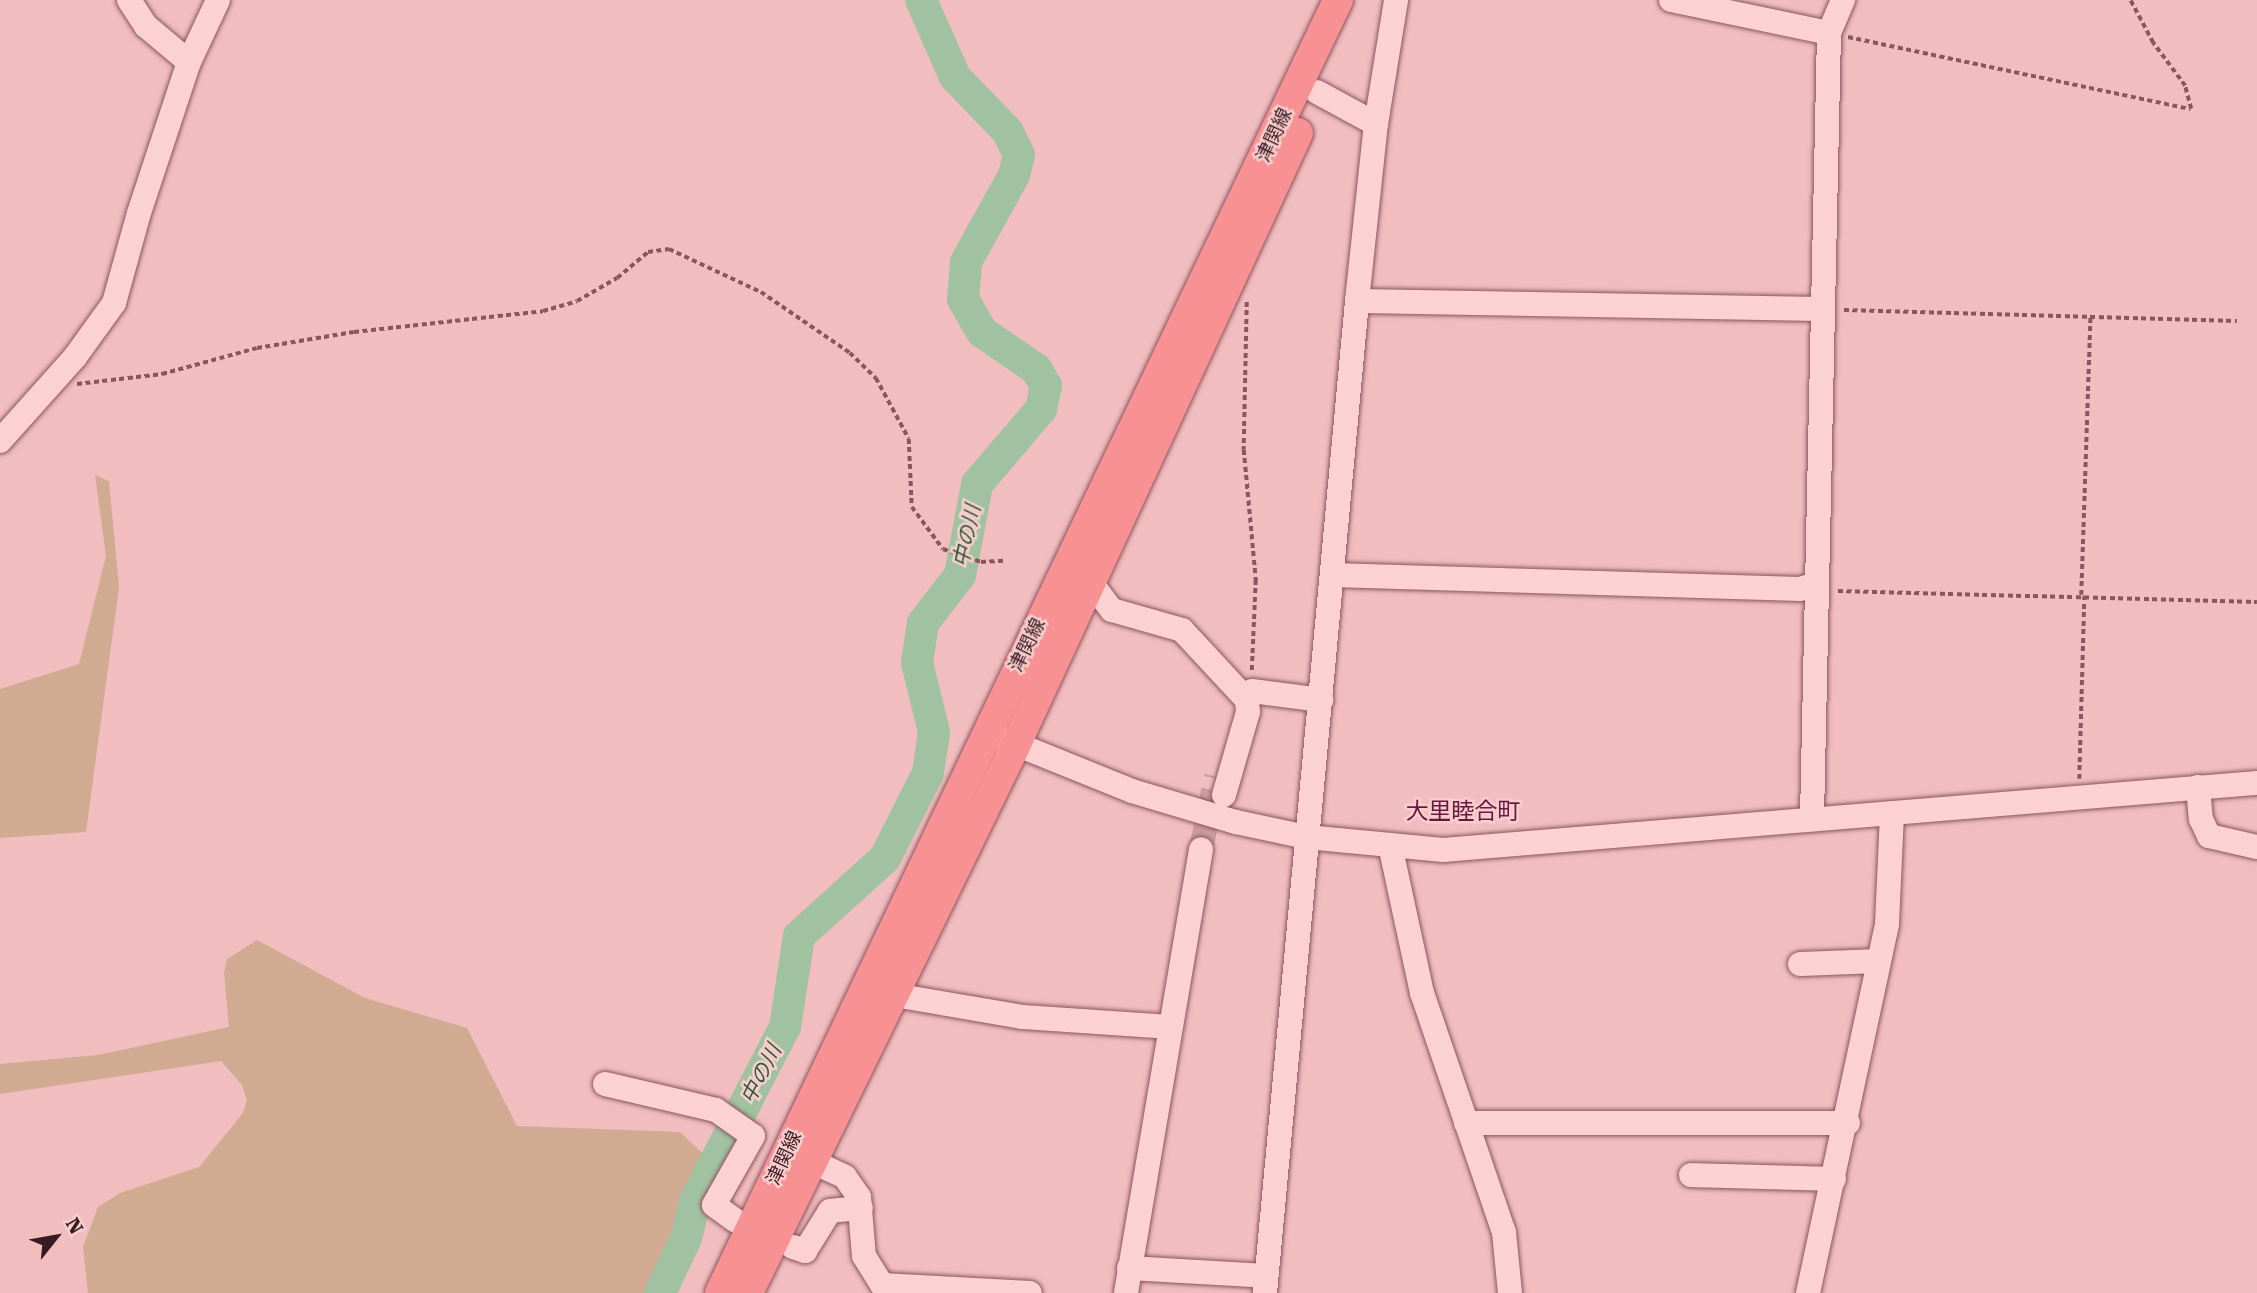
<!DOCTYPE html>
<meta charset="utf-8">
<style>
body{margin:0}
#map{position:relative;width:2257px;height:1293px;overflow:hidden;background:#f1bdbe;font-family:"Roboto Serif","Noto Sans JP",serif}
div>[style]{position:absolute}
[style*='--x']{left:calc(var(--x)*1px);top:calc(var(--y)*1px);width:calc(var(--w)*1px);rotate:calc(var(--a)*1deg)}
.green>*{inset:0;background:#d0aa91}
.river>*{height:32px;margin:-16px;padding:0 16px;transform-origin:16px;border-radius:16px;background:#a1c2a1}
.minor-tunnel>*{height:24px;margin-top:-12px;transform-origin:0;background:repeating-linear-gradient(90deg,#cc9d9f 0 24px,transparent 0 36px)}
.path>*{height:3.5px;margin-top:-1.75px;transform-origin:0;background:repeating-linear-gradient(90deg,#8a555e 0 5px,transparent 0 8.5px)}
.roads{filter:drop-shadow(0 0 2px #8a555e) drop-shadow(0 0 2px #8a555e)}
.minor>*{height:24px;margin:-12px;padding:0 12px;transform-origin:12px;border-radius:12px;background:#fbd1d1}
.major>*{height:30px;margin:-15px;padding:0 15px;transform-origin:15px;border-radius:15px;background:#f89193}
span{translate:-50% -50%;white-space:nowrap;text-align:center;line-height:1.15;-webkit-text-stroke:5px #f8cdcd;paint-order:stroke}
.street-label{font-size:19px;color:#381b22}
.water-label{font-size:21px;color:#295a34;font-style:italic}
.quarter-label{font-size:23px;color:#681740}
.north{position:absolute;left:21px;top:1202px;width:70px;height:70px;-webkit-text-stroke:5px #f8cdcd;paint-order:stroke;rotate:59deg;font-size:19px;font-weight:700;line-height:28px;text-align:center;color:#381b22}
.north::after{content:'';display:block;margin:auto;width:24px;height:32px;background:#381b22;clip-path:polygon(50% 0,100% 100%,50% 72%,0 100%)}
</style>
<div id="map">
<div class="green">
<i style="clip-path:polygon(95px 475px,109px 481px,119px 587px,86px 832px,0 838px,0 689px,79px 664px,106px 556px)"></i>
<i style="clip-path:polygon(257px 940px,365px 998px,467px 1028px,517px 1126px,680px 1132px,718px 1168px,678px 1293px,88px 1293px,83px 1247px,98px 1207px,120px 1193px,199px 1167px,243px 1113px,247px 1100px,242px 1085px,221px 1061px,0 1094px,0 1064px,98px 1055px,229px 1027px,224px 973px,227px 959px)"></i>
</div>
<div class="river">
<i style="--x:660;--y:1293;--w:61;--a:-64.7"></i>
<i style="--x:686;--y:1238;--w:38;--a:-76"></i>
<i style="--x:695;--y:1201;--w:196;--a:-62.7"></i>
<i style="--x:785;--y:1027;--w:92;--a:-81.3"></i>
<i style="--x:799;--y:936;--w:116;--a:-42.2"></i>
<i style="--x:885;--y:858;--w:95;--a:-63.2"></i>
<i style="--x:928;--y:773;--w:41;--a:-81.7"></i>
<i style="--x:934;--y:732;--w:71;--a:-103.8"></i>
<i style="--x:917;--y:663;--w:40;--a:-81.5"></i>
<i style="--x:923;--y:623;--w:61;--a:-52.4"></i>
<i style="--x:960;--y:575;--w:93;--a:-79.4"></i>
<i style="--x:977;--y:484;--w:99;--a:-49.5"></i>
<i style="--x:1041;--y:409;--w:24;--a:-78"></i>
<i style="--x:1046;--y:386;--w:20;--a:-120"></i>
<i style="--x:1036;--y:369;--w:65;--a:-145.6"></i>
<i style="--x:982;--y:332;--w:38;--a:-120"></i>
<i style="--x:963;--y:299;--w:37;--a:-85"></i>
<i style="--x:966;--y:262;--w:99;--a:-61.1"></i>
<i style="--x:1014;--y:175;--w:21;--a:-76"></i>
<i style="--x:1019;--y:155;--w:25;--a:-116"></i>
<i style="--x:1008;--y:132;--w:76;--a:-133.9"></i>
<i style="--x:955;--y:77;--w:84;--a:-113.8"></i>
</div>
<div class="minor-tunnel">
<i style="--x:1201;--y:849;--w:74;--a:-78.2"></i>
</div>
<div class="path">
<i style="--x:1848;--y:37;--w:350;--a:11.9"></i>
<i style="--x:2191;--y:109;--w:24;--a:-105"></i>
<i style="--x:2185;--y:86;--w:54;--a:-126.7"></i>
<i style="--x:2153;--y:43;--w:49;--a:-118.1"></i>
<i style="--x:1247;--y:302;--w:148;--a:91.2"></i>
<i style="--x:1244;--y:450;--w:131;--a:84.7"></i>
<i style="--x:1256;--y:580;--w:91;--a:92.5"></i>
<i style="--x:1844;--y:310;--w:393;--a:1.6"></i>
<i style="--x:77;--y:384;--w:86;--a:-6.7"></i>
<i style="--x:162;--y:374;--w:98;--a:-15.3"></i>
<i style="--x:257;--y:348;--w:98;--a:-9.4"></i>
<i style="--x:354;--y:332;--w:190;--a:-6.3"></i>
<i style="--x:543;--y:311;--w:35;--a:-16"></i>
<i style="--x:577;--y:301;--w:46;--a:-29.9"></i>
<i style="--x:617;--y:278;--w:40;--a:-40"></i>
<i style="--x:648;--y:252;--w:21;--a:-8"></i>
<i style="--x:669;--y:249;--w:102;--a:25.1"></i>
<i style="--x:761;--y:292;--w:108;--a:34.4"></i>
<i style="--x:850;--y:353;--w:36;--a:44"></i>
<i style="--x:876;--y:378;--w:69;--a:61.6"></i>
<i style="--x:909;--y:439;--w:68;--a:87.5"></i>
<i style="--x:912;--y:507;--w:52;--a:53.6"></i>
<i style="--x:943;--y:549;--w:40;--a:18.9"></i>
<i style="--x:981;--y:562;--w:22;--a:-3"></i>
<i style="--x:1838;--y:591;--w:419;--a:1.5"></i>
<i style="--x:2081;--y:595;--w:278;--a:-88.1"></i>
<i style="--x:2079;--y:779;--w:183;--a:-88.4"></i>
</div>
<div class="roads">
<div class="minor">
<i style="--x:129;--y:0;--w:31;--a:57"></i>
<i style="--x:146;--y:26;--w:56;--a:39.9"></i>
<i style="--x:1671;--y:0;--w:161;--a:11.8"></i>
<i style="--x:1317;--y:92;--w:67;--a:28.5"></i>
<i style="--x:1357;--y:301;--w:466;--a:1"></i>
<i style="--x:0;--y:441;--w:113;--a:-48.2"></i>
<i style="--x:75;--y:357;--w:67;--a:-54.2"></i>
<i style="--x:114;--y:303;--w:93;--a:-74.5"></i>
<i style="--x:139;--y:213;--w:159;--a:-71.7"></i>
<i style="--x:189;--y:62;--w:68;--a:-64.9"></i>
<i style="--x:1332;--y:575;--w:468;--a:1.7"></i>
<i style="--x:1800;--y:589;--w:17;--a:-17"></i>
<i style="--x:1089;--y:580;--w:38;--a:53"></i>
<i style="--x:1112;--y:610;--w:73;--a:15.9"></i>
<i style="--x:1182;--y:630;--w:96;--a:47.1"></i>
<i style="--x:1247;--y:700;--w:10;--a:-61"></i>
<i style="--x:1252;--y:691;--w:70;--a:7.4"></i>
<i style="--x:1001;--y:738;--w:141;--a:22"></i>
<i style="--x:1132;--y:791;--w:109;--a:16.6"></i>
<i style="--x:1236;--y:822;--w:72;--a:12.1"></i>
<i style="--x:1306;--y:837;--w:138;--a:5.4"></i>
<i style="--x:1443;--y:850;--w:817;--a:-4.71"></i>
<i style="--x:2198;--y:787;--w:32;--a:85"></i>
<i style="--x:2201;--y:819;--w:19;--a:65"></i>
<i style="--x:2209;--y:836;--w:49;--a:12.9"></i>
<i style="--x:1224;--y:795;--w:86;--a:-73.9"></i>
<i style="--x:1248;--y:712;--w:12;--a:-95"></i>
<i style="--x:1812;--y:818;--w:785;--a:-88.76"></i>
<i style="--x:1829;--y:33;--w:36;--a:-67"></i>
<i style="--x:1390;--y:845;--w:151;--a:77.8"></i>
<i style="--x:1422;--y:993;--w:253;--a:71.1"></i>
<i style="--x:1504;--y:1232;--w:61;--a:84.4"></i>
<i style="--x:1800;--y:964;--w:79;--a:-2.2"></i>
<i style="--x:906;--y:997;--w:119;--a:9.7"></i>
<i style="--x:1023;--y:1017;--w:148;--a:3.9"></i>
<i style="--x:605;--y:1084;--w:114;--a:13.2"></i>
<i style="--x:716;--y:1110;--w:45;--a:35.1"></i>
<i style="--x:753;--y:1136;--w:79;--a:119.5"></i>
<i style="--x:714;--y:1205;--w:26;--a:36"></i>
<i style="--x:1466;--y:1123;--w:382;--a:0"></i>
<i style="--x:824;--y:1167;--w:23;--a:25"></i>
<i style="--x:845;--y:1177;--w:24;--a:55"></i>
<i style="--x:859;--y:1197;--w:59;--a:85.2"></i>
<i style="--x:864;--y:1256;--w:34;--a:58"></i>
<i style="--x:882;--y:1285;--w:148;--a:3.1"></i>
<i style="--x:1691;--y:1175;--w:143;--a:1.6"></i>
<i style="--x:793;--y:1247;--w:13;--a:18"></i>
<i style="--x:805;--y:1251;--w:47;--a:-58"></i>
<i style="--x:830;--y:1211;--w:31;--a:-6"></i>
<i style="--x:1129;--y:1268;--w:137;--a:3.3"></i>
<i style="--x:1126;--y:1293;--w:450;--a:-80.4"></i>
<i style="--x:1265;--y:1293;--w:996;--a:-84.7"></i>
<i style="--x:1357;--y:301;--w:178;--a:-83.9"></i>
<i style="--x:1376;--y:124;--w:126;--a:-80.8"></i>
<i style="--x:1808;--y:1293;--w:377;--a:-77.9"></i>
<i style="--x:1887;--y:924;--w:111;--a:-87.4"></i>
</div>
<div class="major">
<i style="--x:720;--y:1293;--w:1433;--a:-64.45"></i>
<i style="--x:748;--y:1293;--w:609;--a:-63.98"></i>
<i style="--x:1015;--y:746;--w:675;--a:-65.22"></i>
</div>
</div>
<div class="street-label">
<span style="left:1274px;top:135px;rotate:-65deg">津関線</span>
<span style="left:1027px;top:645px;rotate:-64deg">津関線</span>
<span style="left:784px;top:1158px;rotate:-65deg">津関線</span>
</div>
<div class="water-label">
<span style="left:967px;top:536px;rotate:-78deg">中の川</span>
<span style="left:761px;top:1074px;rotate:-63deg">中の川</span>
</div>
<div class="quarter-label">
<span style="left:1463px;top:812px">大里睦合町</span>
</div>
<div class="north">N</div>
</div>
